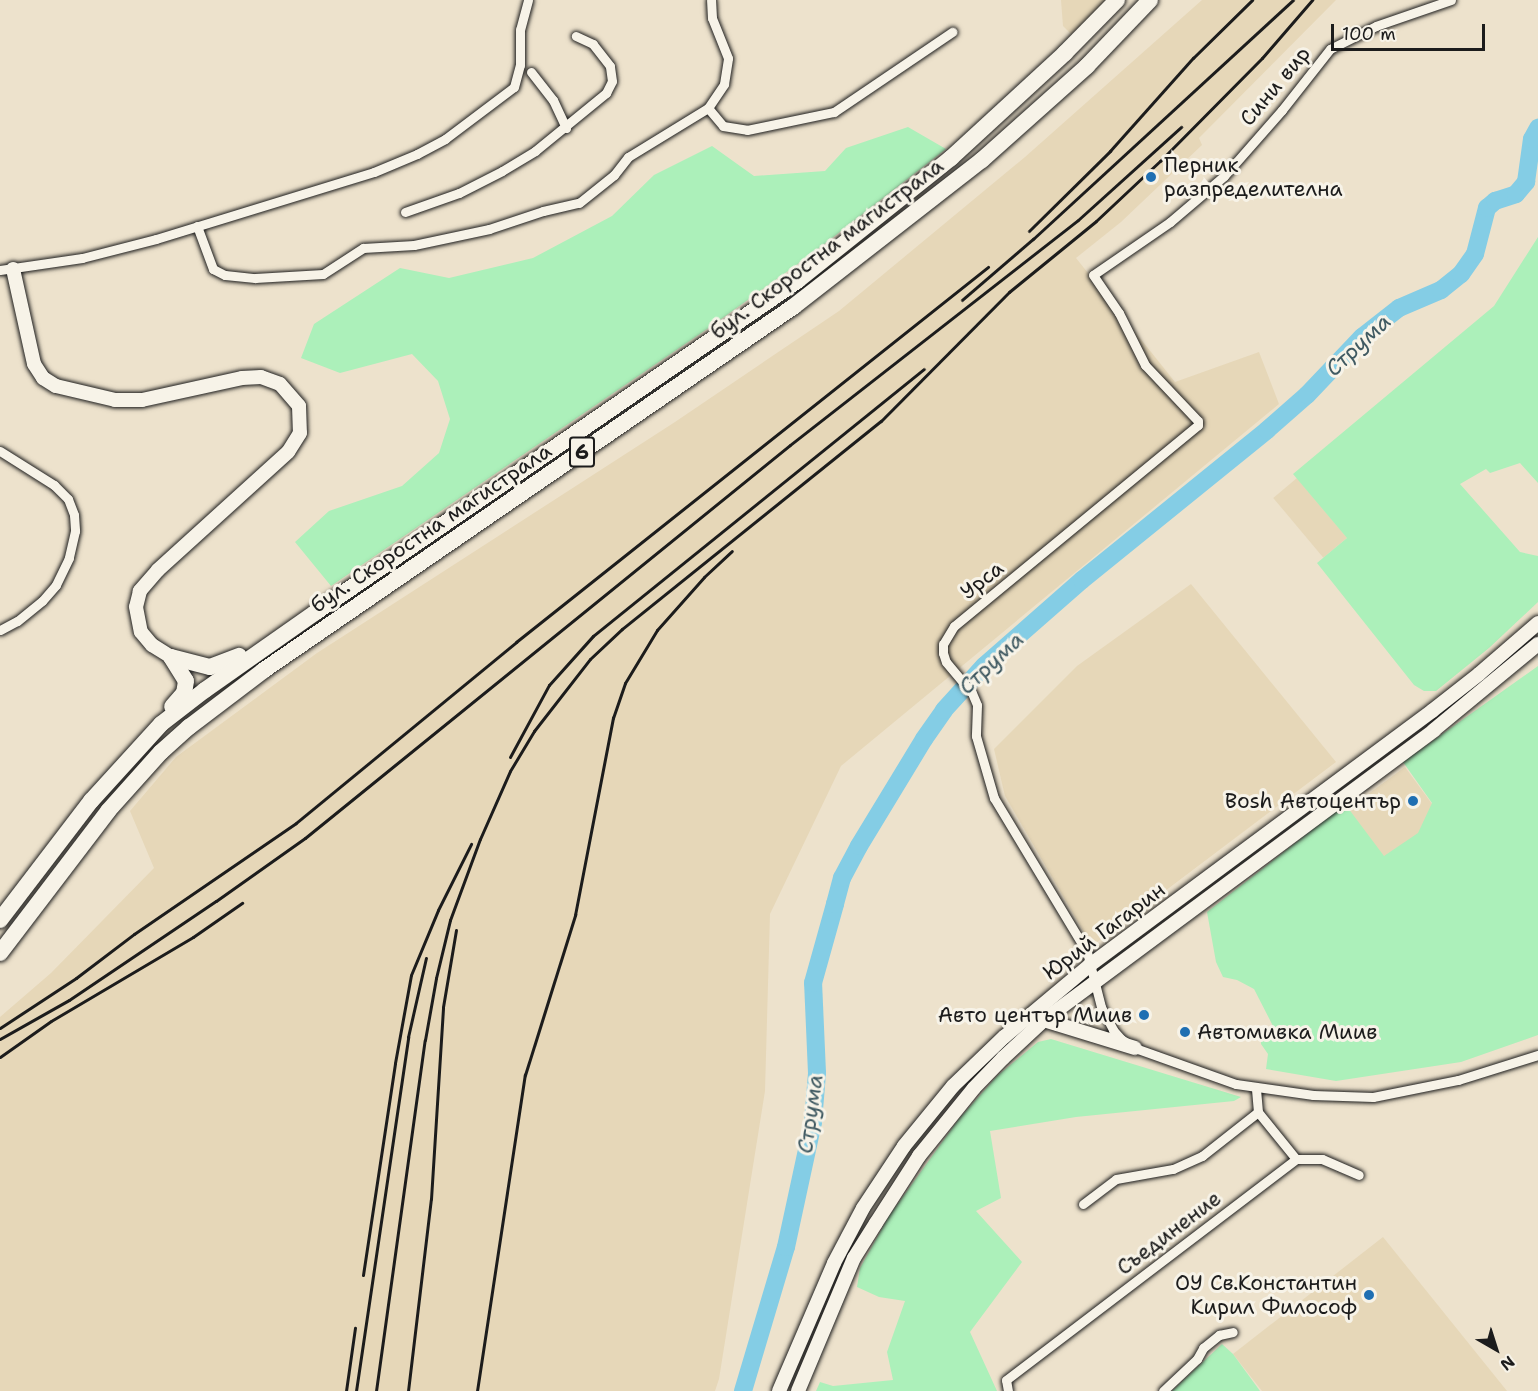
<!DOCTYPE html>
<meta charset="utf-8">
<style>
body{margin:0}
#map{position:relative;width:1538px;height:1391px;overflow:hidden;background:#ede2cc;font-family:"Shantell Sans",sans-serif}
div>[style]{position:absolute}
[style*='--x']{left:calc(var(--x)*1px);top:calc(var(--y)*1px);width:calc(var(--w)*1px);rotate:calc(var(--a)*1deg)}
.built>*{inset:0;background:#e6d7b8;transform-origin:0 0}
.green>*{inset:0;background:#acf0ba}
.river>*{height:18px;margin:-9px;padding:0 9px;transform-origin:9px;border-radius:9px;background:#84cde5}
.roads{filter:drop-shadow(0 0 2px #1c1c1c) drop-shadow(0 0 2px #1c1c1c)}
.street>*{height:9px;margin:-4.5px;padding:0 4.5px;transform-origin:4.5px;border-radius:4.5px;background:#f7f3e8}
.secondary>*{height:14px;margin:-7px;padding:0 7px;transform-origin:7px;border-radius:7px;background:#f7f3e8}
.highway>*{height:16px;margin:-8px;padding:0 8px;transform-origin:8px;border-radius:8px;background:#f7f3e8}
.rail>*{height:3px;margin:-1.5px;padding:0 1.5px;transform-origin:1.5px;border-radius:1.5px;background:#1c1c1c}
.dots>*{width:16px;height:16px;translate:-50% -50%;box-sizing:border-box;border:3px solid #f7f3e8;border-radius:50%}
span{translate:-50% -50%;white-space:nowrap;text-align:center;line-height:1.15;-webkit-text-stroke:6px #f7f3e8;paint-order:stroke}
.shield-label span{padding:2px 4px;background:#f7f3e8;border:2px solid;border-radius:4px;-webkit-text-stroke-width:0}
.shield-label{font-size:20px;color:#1c1c1c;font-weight:700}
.street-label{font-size:21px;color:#1c1c1c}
.poi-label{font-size:21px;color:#1c1c1c}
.left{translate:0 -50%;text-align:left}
.right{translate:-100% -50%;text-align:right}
.water-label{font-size:22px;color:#405a62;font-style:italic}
.north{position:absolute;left:1466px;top:1319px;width:60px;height:60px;-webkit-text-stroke:4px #f7f3e8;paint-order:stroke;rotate:141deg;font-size:16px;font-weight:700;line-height:24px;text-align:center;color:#1c1c1c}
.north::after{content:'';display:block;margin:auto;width:21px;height:27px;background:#1c1c1c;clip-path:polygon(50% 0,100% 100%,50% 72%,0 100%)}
.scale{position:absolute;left:1331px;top:24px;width:154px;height:27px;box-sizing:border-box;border:3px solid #1c1c1c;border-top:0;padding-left:8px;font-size:18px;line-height:21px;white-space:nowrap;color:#1c1c1c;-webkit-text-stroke:4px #f7f3e8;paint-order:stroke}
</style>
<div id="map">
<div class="built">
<i style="clip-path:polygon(1061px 0,1107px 0,1072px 35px,1063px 26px)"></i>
<i style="clip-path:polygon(1202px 0,1336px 0,1199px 138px,1202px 145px,1121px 222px,1076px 258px,1175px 382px,1259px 352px,1279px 404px,841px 766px,770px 914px,765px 1091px,719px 1379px,715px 1391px,0 1391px,0 1017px,51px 973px,154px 868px,130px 811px,176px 757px,317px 653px,675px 422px,839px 311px,1025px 157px)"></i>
<i style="left:1297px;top:478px;width:78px;height:31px;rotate:50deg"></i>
<i style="clip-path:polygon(1191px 584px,1336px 762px,1092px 946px,1005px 796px,994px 749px,1077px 666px)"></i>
<i style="clip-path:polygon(1405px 767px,1435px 808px,1421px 838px,1387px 861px,1348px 809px)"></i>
<i style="clip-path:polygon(1383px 1237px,1507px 1391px,1262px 1391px,1233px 1354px)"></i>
</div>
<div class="green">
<i style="clip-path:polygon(908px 127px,946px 149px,813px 253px,713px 325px,331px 586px,295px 542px,329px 511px,402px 486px,439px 453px,450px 419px,438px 381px,412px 354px,340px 373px,301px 358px,314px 324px,400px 268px,449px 278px,533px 258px,612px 216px,654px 175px,712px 146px,754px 176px,825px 171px,846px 148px)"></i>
<i style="clip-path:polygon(1538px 237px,1538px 483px,1520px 463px,1490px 473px,1486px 469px,1460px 484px,1520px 552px,1538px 556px,1538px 602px,1489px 648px,1436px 691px,1424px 691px,1414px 685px,1317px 563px,1347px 538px,1293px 474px,1494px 306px)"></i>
<i style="clip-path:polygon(1538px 666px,1538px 1035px,1461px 1062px,1336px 1081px,1266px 1069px,1268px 1054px,1261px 1044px,1261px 1034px,1273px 1026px,1254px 989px,1237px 980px,1223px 977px,1216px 962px,1207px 912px,1345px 804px,1384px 856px,1418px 833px,1432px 803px,1403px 762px)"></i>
<i style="clip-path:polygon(1051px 1039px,1241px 1097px,1234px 1101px,1076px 1117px,990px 1131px,1001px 1198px,976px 1211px,1022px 1262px,970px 1332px,997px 1391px,816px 1391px,820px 1382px,833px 1386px,893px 1380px,887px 1352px,905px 1301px,879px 1297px,857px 1287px,860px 1268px,889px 1216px,958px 1120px,997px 1076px,1038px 1042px)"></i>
<i style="clip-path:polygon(1222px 1344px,1233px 1354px,1260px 1391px,1172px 1391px)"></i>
</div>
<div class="river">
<i style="--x:743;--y:1391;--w:150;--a:-73.4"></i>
<i style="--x:786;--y:1247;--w:128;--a:-77.8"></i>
<i style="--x:813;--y:1122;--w:49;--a:-85.3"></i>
<i style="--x:817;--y:1073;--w:90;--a:-92.5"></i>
<i style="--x:813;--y:983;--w:82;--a:-74.4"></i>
<i style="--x:835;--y:904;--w:27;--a:-75"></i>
<i style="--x:842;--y:878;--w:36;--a:-62"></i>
<i style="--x:859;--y:846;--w:125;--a:-58.7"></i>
<i style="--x:924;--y:739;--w:35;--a:-55"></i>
<i style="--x:944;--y:710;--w:59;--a:-47.7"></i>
<i style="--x:984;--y:666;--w:130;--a:-41.3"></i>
<i style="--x:1082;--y:580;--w:238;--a:-39"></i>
<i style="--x:1267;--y:430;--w:53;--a:-41.2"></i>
<i style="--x:1307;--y:395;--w:80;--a:-46.5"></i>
<i style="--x:1362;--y:337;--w:47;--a:-38.1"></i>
<i style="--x:1399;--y:308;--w:46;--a:-23.2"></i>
<i style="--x:1441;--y:290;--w:26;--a:-39"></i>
<i style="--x:1461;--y:274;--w:24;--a:-55"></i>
<i style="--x:1475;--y:254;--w:48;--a:-75.4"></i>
<i style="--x:1487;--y:208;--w:11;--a:-41"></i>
<i style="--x:1495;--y:201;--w:22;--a:-18"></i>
<i style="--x:1516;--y:194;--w:16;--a:-50"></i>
<i style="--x:1526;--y:182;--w:43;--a:-82.1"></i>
<i style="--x:1532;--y:139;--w:13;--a:-61"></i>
</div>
<div class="roads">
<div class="street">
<i style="--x:1451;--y:0;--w:79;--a:160.9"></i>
<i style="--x:1376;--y:26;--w:51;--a:153.4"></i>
<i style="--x:1330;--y:49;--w:78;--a:128.2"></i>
<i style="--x:1282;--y:110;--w:88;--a:131.3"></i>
<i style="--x:1224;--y:176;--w:71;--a:139.6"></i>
<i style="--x:1170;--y:222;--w:93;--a:145.5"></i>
<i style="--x:1093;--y:275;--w:46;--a:55.6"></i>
<i style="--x:1119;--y:313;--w:58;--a:63.4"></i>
<i style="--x:1145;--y:365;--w:77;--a:46.6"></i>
<i style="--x:1198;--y:421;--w:4;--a:90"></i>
<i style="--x:1198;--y:425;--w:316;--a:140.5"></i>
<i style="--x:954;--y:626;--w:21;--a:121"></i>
<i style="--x:943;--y:644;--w:9;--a:90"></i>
<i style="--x:943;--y:653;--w:9;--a:72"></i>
<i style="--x:946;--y:662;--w:40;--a:50"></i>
<i style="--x:972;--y:693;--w:13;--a:67"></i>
<i style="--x:977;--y:705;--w:31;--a:92"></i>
<i style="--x:976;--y:736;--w:65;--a:73.8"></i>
<i style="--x:994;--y:798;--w:180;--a:58.9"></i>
<i style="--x:1087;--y:952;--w:57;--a:75.7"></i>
<i style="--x:1101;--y:1007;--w:26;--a:62"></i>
<i style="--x:1113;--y:1030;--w:12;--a:48"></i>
<i style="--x:1121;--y:1039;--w:17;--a:33"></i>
<i style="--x:1135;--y:1048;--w:107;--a:19.6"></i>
<i style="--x:1236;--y:1084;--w:78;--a:8.1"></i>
<i style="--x:1313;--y:1095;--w:60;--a:1.9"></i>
<i style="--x:1373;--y:1097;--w:87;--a:-11.3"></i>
<i style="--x:1458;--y:1080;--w:84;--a:-17.4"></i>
<i style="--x:531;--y:72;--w:36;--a:52"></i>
<i style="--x:553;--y:100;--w:31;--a:65"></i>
<i style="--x:708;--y:108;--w:23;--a:50"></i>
<i style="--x:723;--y:126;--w:24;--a:9"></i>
<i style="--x:747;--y:130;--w:89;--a:-11.7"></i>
<i style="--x:834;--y:112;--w:143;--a:-34.1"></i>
<i style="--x:405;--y:212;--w:57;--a:-19.4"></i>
<i style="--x:459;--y:193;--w:48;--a:-27.1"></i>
<i style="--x:502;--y:171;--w:39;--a:-31"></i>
<i style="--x:535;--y:151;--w:92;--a:-39.2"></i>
<i style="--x:606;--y:93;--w:13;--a:-63"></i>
<i style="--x:612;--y:81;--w:15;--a:-98"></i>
<i style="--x:610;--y:66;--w:28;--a:-128"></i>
<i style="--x:593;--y:44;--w:19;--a:-155"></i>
<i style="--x:197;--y:226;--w:46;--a:69.6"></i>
<i style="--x:213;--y:269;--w:13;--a:27"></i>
<i style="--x:225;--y:275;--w:30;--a:6"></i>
<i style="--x:255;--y:278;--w:68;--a:-3.4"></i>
<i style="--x:323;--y:274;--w:48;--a:-33"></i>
<i style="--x:363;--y:248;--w:51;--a:-3.4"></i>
<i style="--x:414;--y:245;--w:77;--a:-12"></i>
<i style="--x:489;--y:229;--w:57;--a:-18.4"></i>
<i style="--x:543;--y:211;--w:37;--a:-13"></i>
<i style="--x:579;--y:203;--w:45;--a:-38.7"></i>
<i style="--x:614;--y:175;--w:23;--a:-52"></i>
<i style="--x:628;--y:157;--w:94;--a:-31.5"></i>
<i style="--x:708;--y:108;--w:29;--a:-56"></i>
<i style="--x:724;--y:84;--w:26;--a:-81"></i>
<i style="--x:728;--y:58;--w:43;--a:-111.8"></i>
<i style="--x:712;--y:18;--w:18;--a:-93"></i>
<i style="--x:0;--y:270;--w:83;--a:-8.3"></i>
<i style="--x:82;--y:258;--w:76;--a:-14.4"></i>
<i style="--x:156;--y:239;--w:228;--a:-17.1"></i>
<i style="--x:374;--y:172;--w:47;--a:-22.7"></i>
<i style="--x:417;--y:154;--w:32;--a:-28"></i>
<i style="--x:445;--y:139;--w:86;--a:-37"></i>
<i style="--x:514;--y:87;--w:23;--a:-75"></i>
<i style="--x:520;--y:65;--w:35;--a:-90"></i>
<i style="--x:520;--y:30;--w:31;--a:-75"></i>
<i style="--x:0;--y:451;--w:64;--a:32.2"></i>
<i style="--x:54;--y:485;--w:20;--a:45"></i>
<i style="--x:68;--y:499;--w:17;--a:69"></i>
<i style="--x:74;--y:515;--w:16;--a:86"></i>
<i style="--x:75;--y:531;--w:28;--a:103"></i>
<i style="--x:69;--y:558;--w:30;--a:116"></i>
<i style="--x:56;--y:585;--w:21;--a:131"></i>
<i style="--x:42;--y:601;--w:32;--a:141"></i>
<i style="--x:17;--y:621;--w:19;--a:152"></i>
<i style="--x:1296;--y:1159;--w:26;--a:0"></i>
<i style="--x:1322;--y:1159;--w:40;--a:23.4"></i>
<i style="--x:1083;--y:1204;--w:41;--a:-37.1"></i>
<i style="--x:1116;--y:1179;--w:58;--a:-10"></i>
<i style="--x:1173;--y:1169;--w:32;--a:-24"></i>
<i style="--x:1202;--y:1156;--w:71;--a:-38.2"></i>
<i style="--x:1008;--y:1391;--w:11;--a:-100"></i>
<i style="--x:1006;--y:1380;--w:365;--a:-37.3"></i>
<i style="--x:1296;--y:1159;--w:60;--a:-129"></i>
<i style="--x:1258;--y:1112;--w:23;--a:-95"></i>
<i style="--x:1163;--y:1391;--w:47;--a:-43.3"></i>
<i style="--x:1197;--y:1359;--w:13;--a:-61"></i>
<i style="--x:1203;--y:1348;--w:21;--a:-39"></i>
<i style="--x:1219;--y:1335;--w:14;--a:-12"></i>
</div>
<div class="secondary">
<i style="--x:13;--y:269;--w:97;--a:77.5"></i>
<i style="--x:34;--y:364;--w:17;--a:57"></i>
<i style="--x:43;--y:378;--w:15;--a:32"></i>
<i style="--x:56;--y:386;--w:61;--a:13.3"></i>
<i style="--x:115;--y:400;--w:27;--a:0"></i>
<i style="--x:142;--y:400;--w:102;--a:-12.4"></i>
<i style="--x:242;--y:378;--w:19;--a:-3"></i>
<i style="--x:261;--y:377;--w:20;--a:20"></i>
<i style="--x:280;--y:384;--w:29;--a:49"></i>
<i style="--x:299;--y:406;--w:27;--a:88"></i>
<i style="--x:300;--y:433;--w:22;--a:122"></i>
<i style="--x:288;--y:452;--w:176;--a:137.8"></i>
<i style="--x:158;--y:570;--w:28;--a:131"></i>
<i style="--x:140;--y:591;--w:16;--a:104"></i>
<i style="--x:136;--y:607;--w:25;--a:79"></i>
<i style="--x:141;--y:632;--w:17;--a:50"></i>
<i style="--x:152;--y:645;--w:22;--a:32"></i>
<i style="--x:1044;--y:1020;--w:95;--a:17.1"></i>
<i style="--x:779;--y:1391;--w:139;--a:-66.7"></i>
<i style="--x:834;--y:1263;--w:62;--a:-62.2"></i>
<i style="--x:863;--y:1208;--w:74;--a:-56.5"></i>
<i style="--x:904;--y:1146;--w:77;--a:-50.8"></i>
<i style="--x:953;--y:1086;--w:71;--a:-43.9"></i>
<i style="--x:1004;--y:1037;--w:112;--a:-39.9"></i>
<i style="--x:1090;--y:965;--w:426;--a:-36.6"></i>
<i style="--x:1432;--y:711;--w:60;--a:-38.2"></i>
<i style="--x:1479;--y:674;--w:78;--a:-40.8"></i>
<i style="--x:798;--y:1391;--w:144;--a:-67.2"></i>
<i style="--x:854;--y:1258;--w:41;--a:-57.8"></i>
<i style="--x:876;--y:1223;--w:80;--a:-57.3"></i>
<i style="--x:919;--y:1156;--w:87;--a:-51"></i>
<i style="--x:974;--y:1088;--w:42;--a:-46"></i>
<i style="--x:1003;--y:1058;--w:56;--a:-42.8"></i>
<i style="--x:1044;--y:1020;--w:486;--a:-36.6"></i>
<i style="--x:1434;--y:730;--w:135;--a:-39.6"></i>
</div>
<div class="highway">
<i style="--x:171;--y:657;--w:40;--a:14.4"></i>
<i style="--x:210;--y:667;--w:31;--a:-21"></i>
<i style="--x:171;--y:657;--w:28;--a:58"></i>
<i style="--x:186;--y:681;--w:12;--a:99"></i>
<i style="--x:184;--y:693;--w:18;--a:131"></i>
<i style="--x:0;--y:920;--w:150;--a:-52.6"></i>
<i style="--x:91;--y:801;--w:104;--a:-47.7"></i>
<i style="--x:161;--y:724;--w:56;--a:-37.7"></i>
<i style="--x:205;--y:690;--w:136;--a:-35.1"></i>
<i style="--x:316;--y:612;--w:584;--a:-34.53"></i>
<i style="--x:797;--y:281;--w:197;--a:-38.6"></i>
<i style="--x:951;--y:158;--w:155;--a:-42.6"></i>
<i style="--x:1065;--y:53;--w:74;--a:-45.5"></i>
<i style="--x:0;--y:953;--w:178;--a:-52.7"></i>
<i style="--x:108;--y:811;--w:79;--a:-48.1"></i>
<i style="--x:161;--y:752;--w:38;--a:-42"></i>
<i style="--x:189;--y:727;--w:94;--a:-37.2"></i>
<i style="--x:264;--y:670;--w:642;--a:-34.46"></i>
<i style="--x:793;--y:307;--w:239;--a:-37.9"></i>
<i style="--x:982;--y:160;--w:141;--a:-41.8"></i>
<i style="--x:1087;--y:66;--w:91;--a:-46.3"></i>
</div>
</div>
<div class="rail">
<i style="--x:1029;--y:231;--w:114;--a:-44.6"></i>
<i style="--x:1110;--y:151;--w:125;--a:-48.3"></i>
<i style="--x:1193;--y:58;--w:83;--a:-44.5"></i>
<i style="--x:962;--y:300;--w:94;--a:-40.7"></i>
<i style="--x:1033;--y:239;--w:353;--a:-42.6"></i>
<i style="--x:510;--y:757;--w:82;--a:-61.6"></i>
<i style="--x:549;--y:685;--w:66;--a:-48.1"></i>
<i style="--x:593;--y:636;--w:425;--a:-38.9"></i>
<i style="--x:0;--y:1028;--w:91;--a:-33.3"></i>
<i style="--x:76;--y:978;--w:73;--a:-37.2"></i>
<i style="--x:134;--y:934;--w:196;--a:-34.4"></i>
<i style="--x:296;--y:823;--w:285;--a:-39.4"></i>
<i style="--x:516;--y:642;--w:603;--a:-38.47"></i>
<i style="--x:0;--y:1039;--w:79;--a:-29.5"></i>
<i style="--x:69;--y:1000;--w:177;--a:-34"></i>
<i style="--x:216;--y:901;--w:109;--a:-35.3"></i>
<i style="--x:305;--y:838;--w:624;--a:-39.02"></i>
<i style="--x:790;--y:445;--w:365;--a:-38"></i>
<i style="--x:1078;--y:220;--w:139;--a:-42.1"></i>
<i style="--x:0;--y:1057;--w:62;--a:-35.2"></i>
<i style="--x:51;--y:1021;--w:165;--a:-30.6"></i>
<i style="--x:193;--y:937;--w:60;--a:-34.8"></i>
<i style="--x:363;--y:1275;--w:214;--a:-81.4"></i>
<i style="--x:395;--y:1063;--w:89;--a:-79.7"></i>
<i style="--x:411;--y:975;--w:70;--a:-67.4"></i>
<i style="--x:438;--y:910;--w:74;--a:-63.4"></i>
<i style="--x:346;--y:1391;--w:64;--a:-81.9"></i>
<i style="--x:356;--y:1391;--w:358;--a:-81.6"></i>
<i style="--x:408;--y:1037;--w:81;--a:-77.2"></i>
<i style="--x:376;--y:1391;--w:354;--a:-82.1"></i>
<i style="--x:425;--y:1040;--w:63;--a:-79.9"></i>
<i style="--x:436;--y:978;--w:60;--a:-76.4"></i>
<i style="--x:450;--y:920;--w:86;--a:-69.7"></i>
<i style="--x:480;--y:839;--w:74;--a:-66.2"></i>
<i style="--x:510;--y:771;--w:47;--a:-59"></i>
<i style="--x:534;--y:731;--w:91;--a:-52.1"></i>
<i style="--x:590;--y:659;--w:44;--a:-43.2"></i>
<i style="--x:622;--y:629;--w:332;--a:-38.8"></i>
<i style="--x:881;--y:421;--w:182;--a:-45.2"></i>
<i style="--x:1009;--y:292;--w:112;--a:-39.2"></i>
<i style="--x:1096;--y:221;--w:88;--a:-43.2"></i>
<i style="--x:1160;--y:161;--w:145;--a:-45.3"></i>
<i style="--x:1262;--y:58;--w:77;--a:-49.2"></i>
<i style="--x:408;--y:1391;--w:193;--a:-83.2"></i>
<i style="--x:431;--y:1199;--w:192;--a:-86.4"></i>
<i style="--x:443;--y:1007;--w:78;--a:-80.4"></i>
<i style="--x:477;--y:1391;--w:320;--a:-81.4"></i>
<i style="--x:525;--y:1075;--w:168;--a:-72.6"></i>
<i style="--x:575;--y:915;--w:201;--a:-79.1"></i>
<i style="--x:613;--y:718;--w:37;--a:-71"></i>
<i style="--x:625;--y:683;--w:62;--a:-58.9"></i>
<i style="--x:657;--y:630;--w:71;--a:-48.4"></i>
<i style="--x:704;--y:577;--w:38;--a:-43"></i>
</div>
<div class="dots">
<i style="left:1151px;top:177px;background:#1f6fb2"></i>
<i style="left:1413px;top:801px;background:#1f6fb2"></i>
<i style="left:1144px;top:1015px;background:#1f6fb2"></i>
<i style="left:1185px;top:1032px;background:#1f6fb2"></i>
<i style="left:1369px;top:1295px;background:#1f6fb2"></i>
</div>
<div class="shield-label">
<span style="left:582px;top:452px">6</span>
</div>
<div class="street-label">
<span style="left:1275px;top:86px;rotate:-50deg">Сини вир</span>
<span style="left:827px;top:249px;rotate:-37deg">бул. Скоростна магистрала</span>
<span style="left:431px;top:528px;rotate:-34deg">бул. Скоростна магистрала</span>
<span style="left:982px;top:580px;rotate:-38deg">Урса</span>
<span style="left:1104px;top:931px;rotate:-37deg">Юрий Гагарин</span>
<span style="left:1169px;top:1233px;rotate:-37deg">Съединение</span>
</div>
<div class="poi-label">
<span class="left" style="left:1164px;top:177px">Перник<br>разпределителна</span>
<span class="right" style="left:1401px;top:801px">Bosh Автоцентър</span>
<span class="right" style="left:1132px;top:1015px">Авто център Миив</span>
<span class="left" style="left:1197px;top:1032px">Автомивка Миив</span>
<span class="right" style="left:1357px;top:1295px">ОУ Св.Константин<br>Кирил Философ</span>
</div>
<div class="water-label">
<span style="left:1358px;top:345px;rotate:-43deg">Струма</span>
<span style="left:991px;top:663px;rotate:-43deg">Струма</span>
<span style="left:810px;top:1114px;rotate:-82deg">Струма</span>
</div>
<div class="north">N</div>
<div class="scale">100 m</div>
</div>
